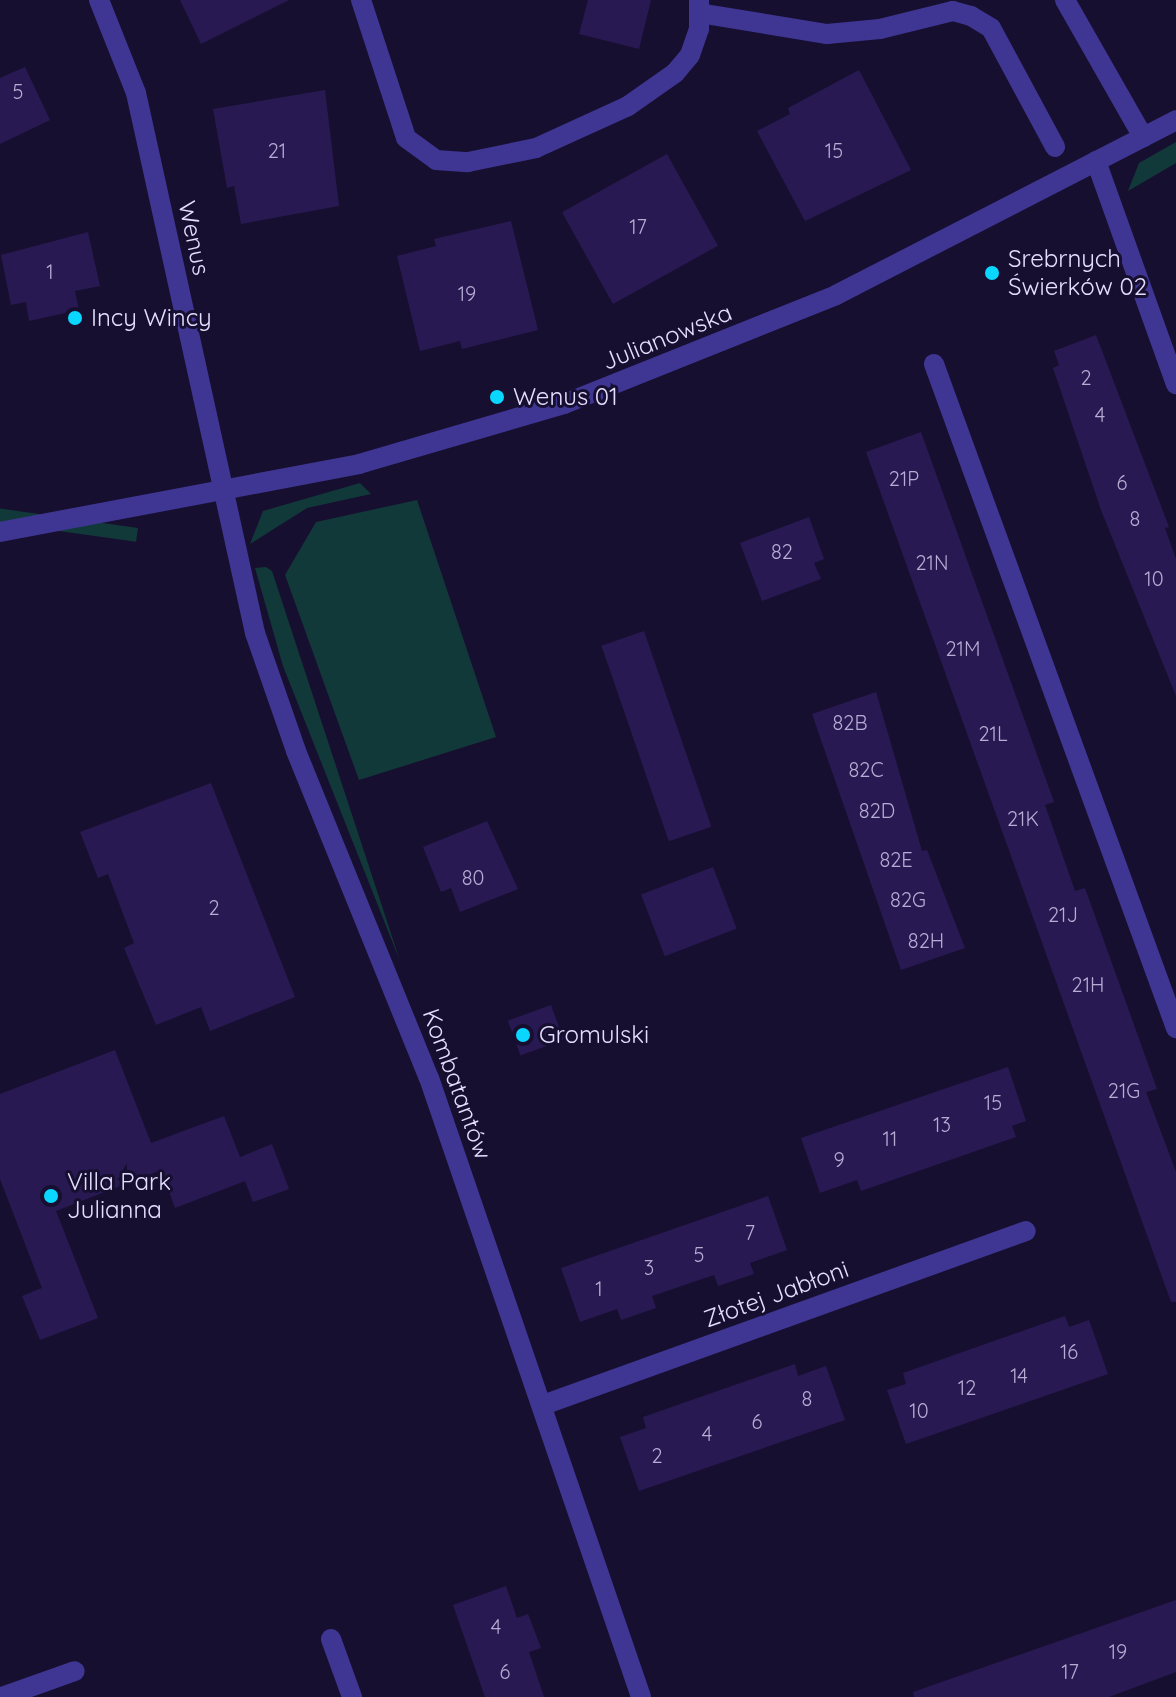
<!DOCTYPE html>
<meta charset="utf-8">
<style>
body{margin:0}
#map{position:relative;width:1176px;height:1697px;overflow:hidden;background:#170f30;font-family:Quicksand,sans-serif}
div>[style]{position:absolute}
[style*='--x']{left:calc(var(--x)*1px);top:calc(var(--y)*1px);width:calc(var(--w)*1px);rotate:calc(var(--a)*1deg)}
.green>*{inset:0;background:#12393a;transform-origin:0 0}
.building>*{inset:0;background:#291952;transform-origin:0 0}
.service>*{height:20px;margin:-10px;padding:0 10px;transform-origin:10px;border-radius:10px;background:#3f3693}
.minor>*{height:20px;margin:-10px;padding:0 10px;transform-origin:10px;border-radius:10px;background:#3f3693}
.dots>*{width:22px;height:22px;translate:-50% -50%;box-sizing:border-box;border:4px solid #170f30;border-radius:50%}
span{translate:-50% -50%;white-space:nowrap;text-align:center;line-height:1.15;-webkit-text-stroke:6px #170f30;paint-order:stroke}
.number-label{font-size:20px;color:#b5add4}
.number-label span{-webkit-text-stroke-width:0}
.street-label{font-size:24px;color:#e4deff}
.poi-label{font-size:24px;color:#e4deff}
.left{translate:0 -50%;text-align:left}
</style>
<div id="map">
<div class="green">
<i style="clip-path:polygon(1176px 142px,1176px 163px,1128px 191px,1139px 163px)"></i>
<i style="clip-path:polygon(360px 483px,371px 494px,307px 508px,250px 544px,263px 511px)"></i>
<i style="clip-path:polygon(417px 500px,496px 737px,359px 780px,285px 575px,316px 522px)"></i>
<i style="left:138px;top:528px;width:14px;height:140px;rotate:98deg"></i>
<i style="clip-path:polygon(266px 567px,272px 571px,400px 961px,283px 666px,255px 568px)"></i>
</div>
<div class="building">
<i style="clip-path:polygon(180px 0,289px 0,201px 44px)"></i>
<i style="clip-path:polygon(588px 0,651px 0,639px 49px,579px 34px)"></i>
<i style="clip-path:polygon(25px 67px,50px 120px,0 144px,0 78px)"></i>
<i style="clip-path:polygon(859px 70px,911px 170px,805px 221px,757px 131px,790px 114px,788px 108px)"></i>
<i style="clip-path:polygon(325px 90px,339px 206px,241px 224px,234px 186px,227px 188px,213px 109px)"></i>
<i style="left:667px;top:154px;width:105px;height:120px;rotate:61deg"></i>
<i style="clip-path:polygon(511px 221px,538px 330px,462px 349px,460px 341px,420px 351px,397px 256px,436px 246px,434px 239px)"></i>
<i style="clip-path:polygon(88px 232px,100px 286px,75px 291px,79px 310px,29px 321px,26px 302px,11px 305px,1px 255px)"></i>
<i style="clip-path:polygon(1096px 335px,1169px 527px,1165px 528px,1176px 559px,1176px 696px,1101px 510px,1053px 368px,1059px 365px,1054px 351px)"></i>
<i style="clip-path:polygon(921px 432px,1054px 802px,1045px 805px,1075px 891px,1085px 888px,1157px 1089px,1146px 1092px,1176px 1172px,1176px 1302px,1171px 1302px,866px 452px)"></i>
<i style="clip-path:polygon(809px 517px,824px 559px,814px 563px,821px 579px,762px 601px,740px 543px)"></i>
<i style="left:644px;top:631px;width:207px;height:45px;rotate:71deg"></i>
<i style="clip-path:polygon(876px 692px,922px 851px,927px 850px,965px 948px,901px 970px,812px 714px)"></i>
<i style="clip-path:polygon(211px 783px,295px 997px,210px 1031px,201px 1007px,156px 1025px,124px 948px,134px 943px,108px 874px,98px 878px,80px 832px)"></i>
<i style="clip-path:polygon(487px 821px,518px 889px,460px 912px,451px 888px,441px 892px,423px 847px)"></i>
<i style="left:713px;top:867px;width:66px;height:77px;rotate:69deg"></i>
<i style="left:551px;top:1005px;width:37px;height:46px;rotate:70deg"></i>
<i style="clip-path:polygon(115px 1050px,151px 1143px,224px 1116px,240px 1157px,272px 1144px,289px 1189px,253px 1202px,245px 1181px,175px 1208px,161px 1170px,56px 1211px,98px 1318px,40px 1340px,22px 1296px,42px 1288px,0 1179px,0 1094px)"></i>
<i style="clip-path:polygon(1008px 1067px,1026px 1121px,1012px 1126px,1016px 1137px,861px 1191px,857px 1180px,820px 1193px,801px 1138px)"></i>
<i style="clip-path:polygon(768px 1196px,787px 1250px,750px 1263px,754px 1274px,718px 1286px,714px 1275px,652px 1296px,656px 1308px,621px 1320px,617px 1309px,580px 1322px,561px 1268px)"></i>
<i style="clip-path:polygon(1065px 1316px,1069px 1327px,1089px 1320px,1108px 1374px,906px 1444px,887px 1390px,906px 1384px,903px 1373px)"></i>
<i style="clip-path:polygon(795px 1364px,798px 1376px,826px 1366px,845px 1420px,639px 1491px,620px 1437px,646px 1428px,643px 1417px)"></i>
<i style="clip-path:polygon(506px 1586px,517px 1618px,528px 1614px,541px 1648px,529px 1652px,544px 1697px,485px 1697px,453px 1605px)"></i>
<i style="clip-path:polygon(1176px 1600px,1176px 1672px,1109px 1697px,914px 1697px,913px 1692px)"></i>
</div>
<div class="service">
<i style="--x:934;--y:364;--w:707;--a:69.98"></i>
</div>
<div class="minor">
<i style="--x:99;--y:0;--w:100;--a:68.3"></i>
<i style="--x:136;--y:93;--w:553;--a:77.57"></i>
<i style="--x:255;--y:633;--w:125;--a:70.8"></i>
<i style="--x:296;--y:751;--w:353;--a:67.9"></i>
<i style="--x:429;--y:1078;--w:654;--a:71.09"></i>
<i style="--x:361;--y:0;--w:145;--a:71.9"></i>
<i style="--x:406;--y:138;--w:37;--a:36"></i>
<i style="--x:436;--y:160;--w:32;--a:4"></i>
<i style="--x:468;--y:162;--w:69;--a:-11.6"></i>
<i style="--x:536;--y:148;--w:101;--a:-24.5"></i>
<i style="--x:628;--y:106;--w:57;--a:-35.1"></i>
<i style="--x:675;--y:73;--w:23;--a:-50"></i>
<i style="--x:690;--y:55;--w:28;--a:-71"></i>
<i style="--x:699;--y:29;--w:29;--a:-90"></i>
<i style="--x:1065;--y:0;--w:158;--a:60.3"></i>
<i style="--x:699;--y:13;--w:130;--a:9.3"></i>
<i style="--x:827;--y:34;--w:53;--a:-5.4"></i>
<i style="--x:880;--y:29;--w:75;--a:-13.9"></i>
<i style="--x:953;--y:11;--w:19;--a:16"></i>
<i style="--x:971;--y:16;--w:23;--a:31"></i>
<i style="--x:991;--y:28;--w:135;--a:61.7"></i>
<i style="--x:1096;--y:161;--w:237;--a:70.3"></i>
<i style="--x:0;--y:532;--w:365;--a:-10.7"></i>
<i style="--x:359;--y:464;--w:214;--a:-16.3"></i>
<i style="--x:564;--y:404;--w:293;--a:-21.8"></i>
<i style="--x:836;--y:295;--w:382;--a:-27.2"></i>
<i style="--x:543;--y:1405;--w:513;--a:-19.81"></i>
<i style="--x:331;--y:1639;--w:62;--a:70.1"></i>
<i style="--x:2;--y:1697;--w:77;--a:-19.6"></i>
</div>
<div class="dots">
<i style="left:992px;top:273px;background:#0ad7ff"></i>
<i style="left:75px;top:318px;background:#0ad7ff"></i>
<i style="left:497px;top:397px;background:#0ad7ff"></i>
<i style="left:523px;top:1035px;background:#0ad7ff"></i>
<i style="left:51px;top:1196px;background:#0ad7ff"></i>
</div>
<div class="number-label">
<span style="left:18px;top:91px">5</span>
<span style="left:277px;top:150px">21</span>
<span style="left:834px;top:150px">15</span>
<span style="left:638px;top:226px">17</span>
<span style="left:50px;top:271px">1</span>
<span style="left:467px;top:293px">19</span>
<span style="left:1086px;top:377px">2</span>
<span style="left:1100px;top:414px">4</span>
<span style="left:904px;top:478px">21P</span>
<span style="left:1122px;top:482px">6</span>
<span style="left:1135px;top:518px">8</span>
<span style="left:782px;top:551px">82</span>
<span style="left:932px;top:562px">21N</span>
<span style="left:1154px;top:578px">10</span>
<span style="left:963px;top:648px">21M</span>
<span style="left:850px;top:722px">82B</span>
<span style="left:993px;top:733px">21L</span>
<span style="left:866px;top:769px">82C</span>
<span style="left:877px;top:810px">82D</span>
<span style="left:1023px;top:818px">21K</span>
<span style="left:896px;top:859px">82E</span>
<span style="left:473px;top:877px">80</span>
<span style="left:908px;top:899px">82G</span>
<span style="left:214px;top:907px">2</span>
<span style="left:1063px;top:914px">21J</span>
<span style="left:926px;top:940px">82H</span>
<span style="left:1088px;top:984px">21H</span>
<span style="left:1124px;top:1090px">21G</span>
<span style="left:993px;top:1102px">15</span>
<span style="left:942px;top:1124px">13</span>
<span style="left:890px;top:1138px">11</span>
<span style="left:839px;top:1159px">9</span>
<span style="left:750px;top:1232px">7</span>
<span style="left:699px;top:1254px">5</span>
<span style="left:649px;top:1267px">3</span>
<span style="left:599px;top:1288px">1</span>
<span style="left:1069px;top:1351px">16</span>
<span style="left:1019px;top:1375px">14</span>
<span style="left:967px;top:1387px">12</span>
<span style="left:807px;top:1398px">8</span>
<span style="left:919px;top:1410px">10</span>
<span style="left:757px;top:1421px">6</span>
<span style="left:707px;top:1433px">4</span>
<span style="left:657px;top:1455px">2</span>
<span style="left:496px;top:1626px">4</span>
<span style="left:1118px;top:1651px">19</span>
<span style="left:505px;top:1671px">6</span>
<span style="left:1070px;top:1671px">17</span>
</div>
<div class="street-label">
<span style="left:194px;top:238px;rotate:78deg">Wenus</span>
<span style="left:667px;top:337px;rotate:-22deg">Julianowska</span>
<span style="left:457px;top:1084px;rotate:70deg">Kombatantów</span>
<span style="left:776px;top:1294px;rotate:-20deg">Złotej Jabłoni</span>
</div>
<div class="poi-label">
<span class="left" style="left:1008px;top:273px">Srebrnych<br>Świerków 02</span>
<span class="left" style="left:91px;top:318px">Incy Wincy</span>
<span class="left" style="left:513px;top:397px">Wenus 01</span>
<span class="left" style="left:539px;top:1035px">Gromulski</span>
<span class="left" style="left:67px;top:1196px">Villa Park<br>Julianna</span>
</div>
</div>
